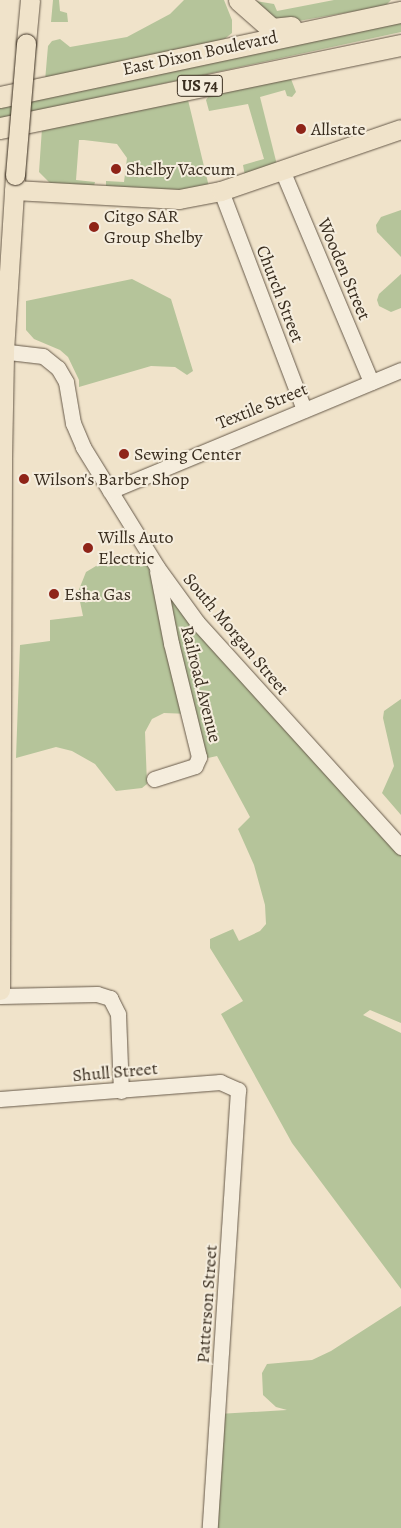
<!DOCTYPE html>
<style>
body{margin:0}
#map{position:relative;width:401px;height:1528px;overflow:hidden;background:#f0e3ca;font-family:Alegreya,serif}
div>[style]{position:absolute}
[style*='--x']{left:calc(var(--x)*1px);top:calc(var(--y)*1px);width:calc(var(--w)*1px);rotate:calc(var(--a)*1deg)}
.green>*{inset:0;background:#b5c49a}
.roads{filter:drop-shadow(0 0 1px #675a4a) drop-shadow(0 0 1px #675a4a)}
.minor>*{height:15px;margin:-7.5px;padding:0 7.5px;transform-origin:7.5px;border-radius:7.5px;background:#f5eddd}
.major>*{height:19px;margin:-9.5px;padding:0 9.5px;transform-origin:9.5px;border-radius:9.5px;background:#f0e3ca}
.highway>*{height:21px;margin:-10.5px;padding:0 10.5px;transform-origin:10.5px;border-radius:10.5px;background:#f0e3ca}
.bridges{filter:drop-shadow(0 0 1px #392d1f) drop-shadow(0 0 1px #392d1f)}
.major-bridge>*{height:19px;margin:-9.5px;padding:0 9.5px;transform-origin:9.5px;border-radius:9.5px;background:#f0e3ca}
.dots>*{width:14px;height:14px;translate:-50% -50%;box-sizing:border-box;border:2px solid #f5eddd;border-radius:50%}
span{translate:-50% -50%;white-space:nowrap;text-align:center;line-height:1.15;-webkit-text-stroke:4px #f5eddd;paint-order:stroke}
.shield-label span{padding:1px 4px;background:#f5eddd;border:1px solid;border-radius:4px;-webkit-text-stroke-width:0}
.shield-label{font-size:16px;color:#392d1f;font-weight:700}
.street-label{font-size:18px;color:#392d1f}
.poi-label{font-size:18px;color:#392d1f}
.left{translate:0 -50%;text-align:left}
</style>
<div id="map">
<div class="green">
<i style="clip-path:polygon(53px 0,59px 0,60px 11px,67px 13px,68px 22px,51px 22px)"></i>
<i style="clip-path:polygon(184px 0,224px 0,232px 20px,232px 33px,222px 41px,45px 81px,48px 46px,52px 41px,60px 39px,70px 47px,127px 37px,170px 14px)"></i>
<i style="clip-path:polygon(250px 0,274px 4px,277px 11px,334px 0,391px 0,385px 6px,281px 24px)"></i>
<i style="clip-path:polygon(401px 22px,401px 32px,0 119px,0 106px)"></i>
<i style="clip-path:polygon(291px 79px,296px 92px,292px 97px,287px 96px,285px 90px,260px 97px,277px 165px,245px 176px,243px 165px,264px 159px,248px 104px,209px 111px,206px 100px,211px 93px)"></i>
<i style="clip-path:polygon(188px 100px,209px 187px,186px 193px,106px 188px,106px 181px,124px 182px,127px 158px,117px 144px,84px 140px,79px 140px,76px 180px,95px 182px,94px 186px,52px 185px,39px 172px,42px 128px)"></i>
<i style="clip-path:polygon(401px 210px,401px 257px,377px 232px,376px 225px,381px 217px)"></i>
<i style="clip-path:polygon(401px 274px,401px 308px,391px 312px,379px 306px,377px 300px,379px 294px)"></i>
<i style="clip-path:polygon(132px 279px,171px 299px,193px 371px,187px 375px,175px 367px,151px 366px,79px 387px,79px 380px,68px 357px,60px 350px,34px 339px,26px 330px,26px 301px)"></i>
<i style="clip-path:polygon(149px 554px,401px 847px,401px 1023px,370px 1010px,363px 1015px,401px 1033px,401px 1289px,292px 1143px,221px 1014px,243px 1001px,210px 948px,210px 939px,233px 929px,239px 941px,260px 931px,266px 924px,265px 905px,254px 865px,238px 829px,250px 817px,217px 756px,208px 758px,197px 741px,190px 714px,164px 713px,152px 719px,145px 732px,147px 784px,142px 788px,116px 791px,95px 764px,72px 751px,56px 747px,16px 758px,20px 645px,50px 641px,50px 620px,83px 616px,78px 592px,86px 572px,96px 566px)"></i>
<i style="clip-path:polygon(401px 699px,401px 815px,382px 793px,394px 766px,383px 718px,384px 711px)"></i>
<i style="clip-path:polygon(401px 1306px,401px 1528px,210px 1528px,218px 1414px,287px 1410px,276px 1407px,263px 1395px,262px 1373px,267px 1364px,312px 1360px,331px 1351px)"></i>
</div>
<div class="roads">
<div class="minor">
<i style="--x:282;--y:170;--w:230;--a:67.2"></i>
<i style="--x:221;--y:191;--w:234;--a:69.2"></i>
<i style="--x:0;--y:351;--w:43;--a:6.6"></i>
<i style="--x:43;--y:356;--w:19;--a:39"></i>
<i style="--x:58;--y:368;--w:16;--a:60"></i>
<i style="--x:66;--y:382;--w:42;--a:80.3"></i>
<i style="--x:73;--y:423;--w:26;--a:67"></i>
<i style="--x:83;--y:447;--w:141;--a:58.3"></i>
<i style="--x:157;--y:567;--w:68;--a:54"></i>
<i style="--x:197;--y:622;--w:304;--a:47.8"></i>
<i style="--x:110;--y:491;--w:315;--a:-22.6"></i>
<i style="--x:154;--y:779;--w:43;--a:-17.6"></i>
<i style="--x:195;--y:766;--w:10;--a:-66"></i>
<i style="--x:199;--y:757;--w:117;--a:-103.8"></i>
<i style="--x:171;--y:643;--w:73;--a:-101"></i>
<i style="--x:0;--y:996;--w:97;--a:-1.2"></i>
<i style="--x:97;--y:994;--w:14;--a:17"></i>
<i style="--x:110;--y:998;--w:18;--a:63"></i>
<i style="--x:118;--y:1014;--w:77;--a:87.8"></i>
<i style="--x:0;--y:1099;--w:221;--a:-4.4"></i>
<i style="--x:220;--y:1082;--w:20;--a:24"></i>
<i style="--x:238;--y:1090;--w:439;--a:93.7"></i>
</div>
<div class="major">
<i style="--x:26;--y:43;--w:43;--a:-84.7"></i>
<i style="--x:14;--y:190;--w:165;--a:3.1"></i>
<i style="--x:179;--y:199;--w:43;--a:-10.8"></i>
<i style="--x:221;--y:191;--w:190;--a:-19"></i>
<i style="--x:0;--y:990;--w:531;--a:-89.78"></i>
<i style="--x:2;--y:459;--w:108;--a:-88.9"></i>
<i style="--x:4;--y:351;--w:176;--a:-86.4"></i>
</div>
<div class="highway">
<i style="--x:239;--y:0;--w:44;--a:41.3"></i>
<i style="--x:272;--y:29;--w:19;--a:-6"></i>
<i style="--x:0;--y:97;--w:410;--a:-12"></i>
<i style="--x:0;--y:128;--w:409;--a:-11.7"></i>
</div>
</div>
<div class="bridges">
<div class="major-bridge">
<i style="--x:15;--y:175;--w:132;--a:-85.2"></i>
</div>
</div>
<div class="dots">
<i style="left:301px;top:129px;background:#8f2418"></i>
<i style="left:116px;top:169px;background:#8f2418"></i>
<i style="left:94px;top:227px;background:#8f2418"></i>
<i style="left:124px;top:454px;background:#8f2418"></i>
<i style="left:24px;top:479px;background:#8f2418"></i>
<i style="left:88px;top:548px;background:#8f2418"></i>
<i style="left:54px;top:594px;background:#8f2418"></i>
</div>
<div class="shield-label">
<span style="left:200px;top:86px">US 74</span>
</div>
<div class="street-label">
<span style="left:200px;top:53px;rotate:-12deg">East Dixon Boulevard</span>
<span style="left:344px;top:269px;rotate:67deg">Wooden Street</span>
<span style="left:280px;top:294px;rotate:69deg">Church Street</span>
<span style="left:262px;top:406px;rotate:-22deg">Textile Street</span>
<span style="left:236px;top:634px;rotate:50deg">South Morgan Street</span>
<span style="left:201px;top:684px;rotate:76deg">Railroad Avenue</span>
<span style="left:115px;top:1072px;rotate:-5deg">Shull Street</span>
<span style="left:207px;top:1304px;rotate:-86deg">Patterson Street</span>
</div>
<div class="poi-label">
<span class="left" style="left:311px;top:129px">Allstate</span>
<span class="left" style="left:126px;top:169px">Shelby Vaccum</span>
<span class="left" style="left:104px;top:227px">Citgo SAR<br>Group Shelby</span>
<span class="left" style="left:134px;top:454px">Sewing Center</span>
<span class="left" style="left:34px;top:479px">Wilson's Barber Shop</span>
<span class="left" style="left:98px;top:548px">Wills Auto<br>Electric</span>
<span class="left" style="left:64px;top:594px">Esha Gas</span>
</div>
</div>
